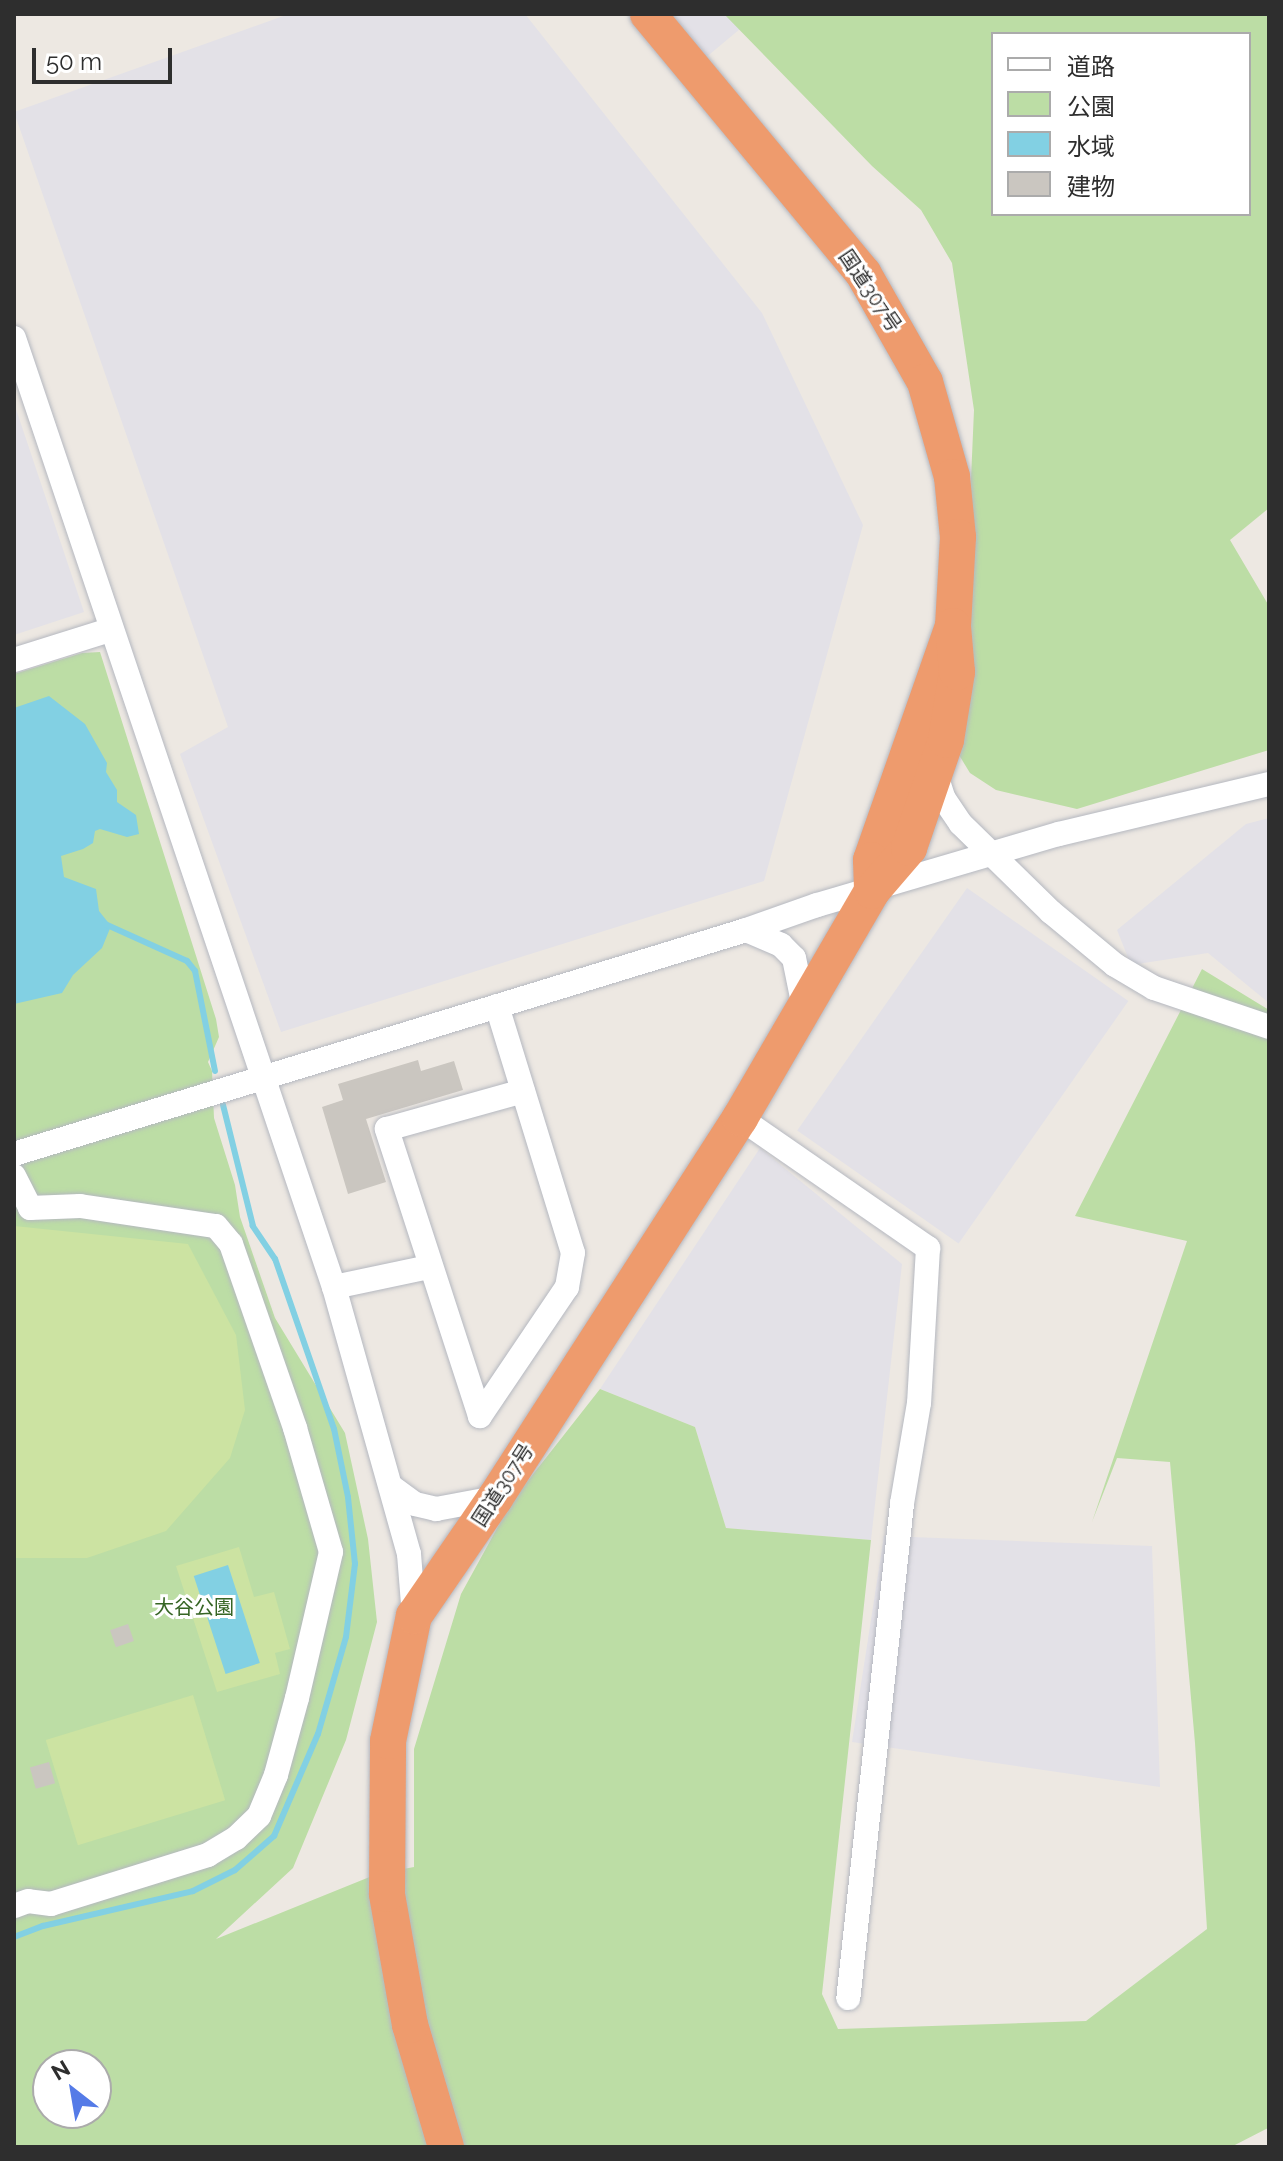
<!DOCTYPE html>
<meta charset="utf-8">
<style>
body{margin:0}
#map{position:relative;width:1283px;height:2161px;overflow:hidden;background:#ede8e2;font-family:Raleway,"Noto Sans JP",sans-serif}
div>[style]{position:absolute}
[style*='--x']{left:calc(var(--x)*1px);top:calc(var(--y)*1px);width:calc(var(--w)*1px);rotate:calc(var(--a)*1deg)}
.industrial>*{inset:0;background:#e3e1e7;transform-origin:0 0}
.green>*{inset:0;background:#bcdda5}
.pitch>*{inset:0;background:#cce3a2;transform-origin:0 0}
.water>*{inset:0;background:#82d0e3;transform-origin:0 0}
.stream>*{height:6px;margin:-3px;padding:0 3px;transform-origin:3px;border-radius:3px;background:#82d0e3}
.building>*{inset:0;background:#cac6c0;transform-origin:0 0}
.roads{filter:drop-shadow(0 0 2px #b5b8c0) drop-shadow(0 0 2px #b5b8c0)}
.minor>*{height:24px;margin:-12px;padding:0 12px;transform-origin:12px;border-radius:12px;background:#fff}
.highway>*{height:36px;margin:-18px;padding:0 18px;transform-origin:18px;border-radius:18px;background:#ee9b6d}
span{translate:-50% -50%;white-space:nowrap;text-align:center;line-height:1.15;-webkit-text-stroke:6px #fff;paint-order:stroke}
.street-label{font-size:20px;color:#2e2e2e}
.park-label{font-size:20px;color:#366524}
.frame{position:absolute;inset:0;border:16px solid #2e2e2e;pointer-events:none}
.legend{position:absolute;left:991px;top:32px;width:260px;height:184px;box-sizing:border-box;background:#fff;border:2px solid #ababab;margin:0;padding:10px 14px;list-style:none;font-size:24px;color:#2e2e2e}
.legend li{display:flex;align-items:center;gap:16px;height:40px}
.legend b{width:40px;border:2px solid #ababab}
.north{position:absolute;left:32px;top:2049px;width:80px;height:80px;box-sizing:border-box;background:#fff;border:2px solid #ababab;border-radius:50%;rotate:329deg;font-size:22px;font-weight:700;line-height:32px;text-align:center;color:#2e2e2e}
.north::after{content:'';display:block;margin:auto;width:28px;height:36px;background:#557be7;clip-path:polygon(50% 0,100% 100%,50% 72%,0 100%)}
.scale{position:absolute;left:32px;top:48px;width:140px;height:36px;box-sizing:border-box;border:4px solid #2e2e2e;border-top:0;padding-left:10px;font-size:24px;line-height:28px;white-space:nowrap;color:#2e2e2e;-webkit-text-stroke:6px #fff;paint-order:stroke}
</style>
<div id="map">
<div class="industrial">
<i style="clip-path:polygon(289px 14px,525px 14px,762px 313px,863px 525px,764px 881px,281px 1032px,180px 754px,228px 727px,14px 112px)"></i>
<i style="clip-path:polygon(657px 14px,758px 14px,698px 64px)"></i>
<i style="clip-path:polygon(14px 403px,84px 612px,14px 635px)"></i>
<i style="clip-path:polygon(1269px 818px,1269px 1003px,1208px 953px,1131px 965px,1117px 930px,1246px 824px)"></i>
<i style="left:967px;top:888px;width:197px;height:296px;rotate:35deg"></i>
<i style="clip-path:polygon(760px 1148px,902px 1264px,871px 1540px,726px 1528px,695px 1427px,600px 1389px)"></i>
<i style="clip-path:polygon(884px 1536px,1152px 1546px,1160px 1787px,852px 1742px)"></i>
</div>
<div class="green">
<i style="clip-path:polygon(evenodd,724px 14px,1269px 14px,1269px 508px,1230px 540px,1269px 606px,1269px 750px,1077px 809px,996px 790px,970px 773px,959px 755px,974px 410px,952px 263px,921px 210px,872px 166px,724px 14px,993px 34px,1249px 34px,1249px 214px,993px 214px,993px 34px)"></i>
<i style="clip-path:polygon(evenodd,100px 652px,216px 1019px,219px 1037px,208px 1062px,212px 1071px,214px 1118px,235px 1185px,240px 1217px,275px 1318px,345px 1433px,368px 1539px,377px 1622px,346px 1740px,293px 1868px,216px 1939px,377px 1874px,414px 1867px,414px 1749px,461px 1594px,512px 1501px,600px 1389px,695px 1427px,726px 1528px,871px 1540px,822px 1994px,838px 2029px,1086px 2021px,1207px 1929px,1195px 1743px,1170px 1462px,1117px 1458px,1092px 1522px,1187px 1241px,1075px 1216px,1202px 969px,1269px 1010px,1268px 2128px,1231px 2147px,14px 2147px,14px 674px,82px 653px,100px 652px,48px 2065px,96px 2065px,96px 2113px,48px 2113px,48px 2065px)"></i>
</div>
<div class="pitch">
<i style="clip-path:polygon(14px 1226px,188px 1244px,236px 1335px,245px 1410px,230px 1458px,166px 1531px,87px 1558px,14px 1558px)"></i>
<i style="clip-path:polygon(239px 1547px,254px 1597px,274px 1592px,290px 1649px,275px 1653px,280px 1674px,217px 1692px,176px 1566px)"></i>
<i style="left:193px;top:1695px;width:110px;height:154px;rotate:73deg"></i>
</div>
<div class="water">
<i style="clip-path:polygon(49px 696px,85px 724px,107px 763px,106px 772px,117px 790px,117px 802px,136px 815px,139px 834px,127px 837px,100px 829px,95px 831px,93px 843px,83px 849px,61px 856px,64px 877px,96px 889px,99px 911px,111px 926px,102px 948px,73px 975px,62px 993px,14px 1004px,14px 708px)"></i>
<i style="left:228px;top:1565px;width:103px;height:36px;rotate:72deg"></i>
</div>
<div class="stream">
<i style="--x:105;--y:924;--w:90;--a:24.3"></i>
<i style="--x:187;--y:961;--w:13;--a:51"></i>
<i style="--x:195;--y:971;--w:102;--a:78.7"></i>
<i style="--x:14;--y:1937;--w:31;--a:-21"></i>
<i style="--x:43;--y:1926;--w:154;--a:-13.1"></i>
<i style="--x:193;--y:1891;--w:47;--a:-26.6"></i>
<i style="--x:235;--y:1870;--w:52;--a:-41.1"></i>
<i style="--x:274;--y:1836;--w:111;--a:-66.7"></i>
<i style="--x:318;--y:1734;--w:101;--a:-73.9"></i>
<i style="--x:346;--y:1637;--w:74;--a:-83"></i>
<i style="--x:355;--y:1564;--w:67;--a:-96"></i>
<i style="--x:348;--y:1497;--w:69;--a:-101.6"></i>
<i style="--x:334;--y:1429;--w:180;--a:-109.1"></i>
<i style="--x:275;--y:1259;--w:40;--a:-124"></i>
<i style="--x:253;--y:1226;--w:125;--a:-103.9"></i>
</div>
<div class="building">
<i style="clip-path:polygon(418px 1060px,421px 1071px,454px 1061px,463px 1090px,366px 1119px,386px 1182px,348px 1194px,322px 1107px,343px 1100px,338px 1084px)"></i>
<i style="left:128px;top:1624px;width:18px;height:19px;rotate:71deg"></i>
<i style="left:49px;top:1762px;width:22px;height:20px;rotate:74deg"></i>
</div>
<div class="roads">
<div class="minor">
<i style="--x:14;--y:338;--w:1001;--a:71.37"></i>
<i style="--x:334;--y:1287;--w:277;--a:74.3"></i>
<i style="--x:409;--y:1554;--w:62;--a:85.4"></i>
<i style="--x:14;--y:660;--w:101;--a:-17.4"></i>
<i style="--x:935;--y:772;--w:28;--a:72"></i>
<i style="--x:944;--y:799;--w:30;--a:56"></i>
<i style="--x:961;--y:824;--w:126;--a:44.4"></i>
<i style="--x:1051;--y:912;--w:83;--a:39.6"></i>
<i style="--x:1115;--y:965;--w:45;--a:30.5"></i>
<i style="--x:1154;--y:988;--w:121;--a:18.7"></i>
<i style="--x:746;--y:930;--w:38;--a:23"></i>
<i style="--x:781;--y:945;--w:18;--a:45"></i>
<i style="--x:794;--y:958;--w:50;--a:78.5"></i>
<i style="--x:497;--y:1006;--w:258;--a:72.9"></i>
<i style="--x:573;--y:1253;--w:35;--a:100"></i>
<i style="--x:567;--y:1287;--w:156;--a:124"></i>
<i style="--x:480;--y:1416;--w:302;--a:-108"></i>
<i style="--x:387;--y:1129;--w:141;--a:-15.6"></i>
<i style="--x:740;--y:1118;--w:229;--a:34.7"></i>
<i style="--x:928;--y:1248;--w:155;--a:93.3"></i>
<i style="--x:919;--y:1403;--w:102;--a:99.6"></i>
<i style="--x:902;--y:1504;--w:497;--a:96.2"></i>
<i style="--x:14;--y:1154;--w:766;--a:-17.01"></i>
<i style="--x:746;--y:930;--w:75;--a:-19.4"></i>
<i style="--x:817;--y:905;--w:252;--a:-16.4"></i>
<i style="--x:1059;--y:834;--w:216;--a:-13.4"></i>
<i style="--x:14;--y:1176;--w:36;--a:63"></i>
<i style="--x:30;--y:1208;--w:50;--a:-2.3"></i>
<i style="--x:80;--y:1206;--w:137;--a:8.4"></i>
<i style="--x:216;--y:1226;--w:23;--a:50"></i>
<i style="--x:231;--y:1244;--w:195;--a:70.8"></i>
<i style="--x:295;--y:1428;--w:129;--a:73.8"></i>
<i style="--x:331;--y:1552;--w:150;--a:103.1"></i>
<i style="--x:297;--y:1698;--w:80;--a:105.3"></i>
<i style="--x:276;--y:1775;--w:44;--a:112.5"></i>
<i style="--x:259;--y:1816;--w:32;--a:136"></i>
<i style="--x:236;--y:1838;--w:33;--a:149"></i>
<i style="--x:208;--y:1855;--w:164;--a:162.7"></i>
<i style="--x:51;--y:1904;--w:23;--a:-173"></i>
<i style="--x:28;--y:1901;--w:15;--a:160"></i>
<i style="--x:334;--y:1287;--w:97;--a:-11.9"></i>
<i style="--x:393;--y:1488;--w:27;--a:36"></i>
<i style="--x:415;--y:1504;--w:22;--a:13"></i>
<i style="--x:436;--y:1509;--w:60;--a:-10.6"></i>
</div>
<div class="highway">
<i style="--x:648;--y:14;--w:337;--a:50.3"></i>
<i style="--x:863;--y:273;--w:125;--a:60.4"></i>
<i style="--x:925;--y:382;--w:99;--a:74.1"></i>
<i style="--x:952;--y:477;--w:60;--a:84.3"></i>
<i style="--x:958;--y:537;--w:89;--a:93.2"></i>
<i style="--x:953;--y:626;--w:248;--a:109.3"></i>
<i style="--x:871;--y:860;--w:31;--a:88"></i>
<i style="--x:446;--y:2147;--w:127;--a:-106.4"></i>
<i style="--x:410;--y:2025;--w:133;--a:-100"></i>
<i style="--x:387;--y:1894;--w:153;--a:-89.6"></i>
<i style="--x:388;--y:1741;--w:128;--a:-78.3"></i>
<i style="--x:414;--y:1616;--w:143;--a:-55.5"></i>
<i style="--x:495;--y:1498;--w:452;--a:-57.2"></i>
<i style="--x:740;--y:1118;--w:263;--a:-59.8"></i>
<i style="--x:872;--y:891;--w:57;--a:-49.3"></i>
<i style="--x:909;--y:848;--w:114;--a:-71.1"></i>
<i style="--x:946;--y:740;--w:69;--a:-80.8"></i>
<i style="--x:957;--y:672;--w:46;--a:-95"></i>
</div>
</div>
<div class="street-label">
<span style="left:870px;top:291px;rotate:56deg">国道307号</span>
<span style="left:503px;top:1485px;rotate:-57deg">国道307号</span>
</div>
<div class="park-label">
<span style="left:194px;top:1607px">大谷公園</span>
</div>
<div class="frame"></div>
<ul class="legend">
<li><b style="height:10px;background:#fff"></b>道路</li>
<li><b style="height:22px;background:#bcdda5"></b>公園</li>
<li><b style="height:22px;background:#82d0e3"></b>水域</li>
<li><b style="height:22px;background:#cac6c0"></b>建物</li>
</ul>
<div class="north">N</div>
<div class="scale">50 m</div>
</div>
